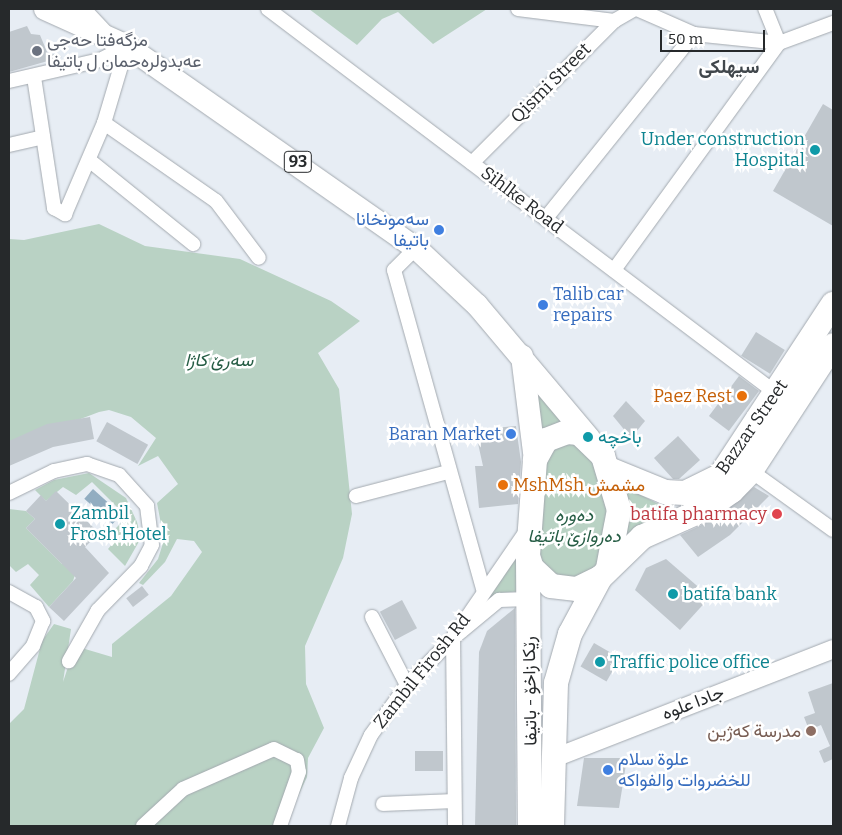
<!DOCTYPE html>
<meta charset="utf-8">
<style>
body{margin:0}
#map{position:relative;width:842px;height:835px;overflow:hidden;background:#e7edf4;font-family:Bitter,Vazirmatn,serif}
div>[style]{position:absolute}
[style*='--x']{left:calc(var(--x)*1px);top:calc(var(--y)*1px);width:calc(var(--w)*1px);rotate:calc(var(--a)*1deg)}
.green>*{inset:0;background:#b9d2c4}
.water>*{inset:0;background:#92adc1;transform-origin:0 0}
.building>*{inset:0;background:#c0c7cd;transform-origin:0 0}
.roads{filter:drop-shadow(0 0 1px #a3a9af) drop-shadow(0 0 1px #a3a9af)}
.minor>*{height:14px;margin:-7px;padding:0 7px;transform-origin:7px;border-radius:7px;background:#fff}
.tertiary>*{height:18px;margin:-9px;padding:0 9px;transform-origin:9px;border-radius:9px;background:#fff}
.secondary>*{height:20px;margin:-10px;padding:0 10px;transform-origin:10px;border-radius:10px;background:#fff}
.primary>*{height:22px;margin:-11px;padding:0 11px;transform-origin:11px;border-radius:11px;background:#fff}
.trunk>*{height:24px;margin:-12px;padding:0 12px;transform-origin:12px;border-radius:12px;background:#fff}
.dots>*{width:14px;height:14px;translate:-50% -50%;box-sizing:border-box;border:2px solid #fff;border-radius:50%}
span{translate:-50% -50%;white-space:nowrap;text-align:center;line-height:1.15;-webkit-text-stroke:5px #fff;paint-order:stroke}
.shield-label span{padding:1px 4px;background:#fff;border:1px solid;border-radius:4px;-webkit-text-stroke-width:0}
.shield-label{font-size:16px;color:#26292b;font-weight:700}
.worship-label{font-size:18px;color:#5b616d}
.left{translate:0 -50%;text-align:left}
.street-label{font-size:18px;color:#26292b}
.culture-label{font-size:18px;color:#0d838f}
.right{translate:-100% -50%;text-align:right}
.shop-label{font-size:18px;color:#366cbe}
.park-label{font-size:18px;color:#265d45;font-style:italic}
.food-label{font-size:18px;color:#c56008}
.health-label{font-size:18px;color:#be3a42}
.education-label{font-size:18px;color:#785e54}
.neighbourhood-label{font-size:19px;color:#41474c;font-weight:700}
.frame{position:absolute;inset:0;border:10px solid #26292b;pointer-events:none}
.scale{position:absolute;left:660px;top:30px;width:105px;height:22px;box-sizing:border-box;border:2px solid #26292b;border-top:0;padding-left:6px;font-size:15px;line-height:18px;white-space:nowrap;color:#26292b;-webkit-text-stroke:4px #fff;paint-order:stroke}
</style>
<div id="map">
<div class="green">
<i style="clip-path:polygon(309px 9px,487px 9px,433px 44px,398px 12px,382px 19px,357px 45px)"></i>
<i style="clip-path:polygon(99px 224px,145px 246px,240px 259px,331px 301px,360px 321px,318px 353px,339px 389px,352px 514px,343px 558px,305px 646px,306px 684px,324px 728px,308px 758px,307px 777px,284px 826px,9px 826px,9px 724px,24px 709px,42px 641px,54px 624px,71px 629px,63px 682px,75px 646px,112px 657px,112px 644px,171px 596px,202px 552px,194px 541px,177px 539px,165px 562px,143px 585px,139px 583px,158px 559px,164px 540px,157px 503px,178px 484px,158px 456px,138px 466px,156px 438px,131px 417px,109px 410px,99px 412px,9px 446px,9px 239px,24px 240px)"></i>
<i style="clip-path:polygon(535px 379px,573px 425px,542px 436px)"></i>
<i style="clip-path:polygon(574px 439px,602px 468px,612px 533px,592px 575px,559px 585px,538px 565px,536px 524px,549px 447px)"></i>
<i style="clip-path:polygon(89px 473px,126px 498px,137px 522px,141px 538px,125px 566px,108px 549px,117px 538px,112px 532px,127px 517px,92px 482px,76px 495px,63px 487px,46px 501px,35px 490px,54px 480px)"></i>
<i style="clip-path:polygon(622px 485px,666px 508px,623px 547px)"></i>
<i style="clip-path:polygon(9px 509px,26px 511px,35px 519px,26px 528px,62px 564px,79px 562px,73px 581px,49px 607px,30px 585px,39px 575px,28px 564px,16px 572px,9px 565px)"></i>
<i style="clip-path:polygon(522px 547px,523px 591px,500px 593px,487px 601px)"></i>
</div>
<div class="water">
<i style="left:93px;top:489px;width:38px;height:13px;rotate:42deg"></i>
</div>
<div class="building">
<i style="clip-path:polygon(27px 26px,31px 34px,40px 35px,47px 52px,62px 57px,9px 72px,9px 32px)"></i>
<i style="clip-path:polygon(823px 104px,833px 110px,833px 226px,773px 191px)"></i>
<i style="left:756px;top:332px;width:34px;height:28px;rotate:32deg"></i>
<i style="left:739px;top:376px;width:25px;height:50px;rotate:37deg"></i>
<i style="clip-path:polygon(626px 401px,645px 421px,631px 438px,613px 416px)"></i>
<i style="clip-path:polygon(90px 417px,94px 439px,53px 447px,9px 466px,9px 441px,47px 424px)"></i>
<i style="left:107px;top:422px;width:47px;height:22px;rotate:29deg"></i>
<i style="clip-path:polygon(516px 426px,521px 462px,518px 504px,479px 508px,475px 466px,483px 466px,475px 430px)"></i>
<i style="clip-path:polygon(678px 436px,700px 460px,679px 479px,673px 479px,654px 458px)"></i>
<i style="clip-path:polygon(754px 487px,769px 496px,730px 535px,698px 557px,680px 535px,717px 518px)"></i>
<i style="clip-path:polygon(56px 491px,99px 533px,85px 547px,109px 573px,64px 621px,49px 607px,76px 578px,26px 528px,35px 519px,26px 511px,41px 495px,46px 501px)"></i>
<i style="clip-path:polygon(666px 559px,710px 597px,680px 630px,635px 590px,646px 568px)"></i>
<i style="left:142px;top:586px;width:11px;height:20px;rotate:52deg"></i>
<i style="left:402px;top:600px;width:32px;height:25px;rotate:62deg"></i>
<i style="clip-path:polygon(515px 608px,516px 826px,475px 826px,479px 652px,487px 631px)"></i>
<i style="left:594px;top:643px;width:30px;height:27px;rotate:30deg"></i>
<i style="clip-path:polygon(833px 683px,833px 759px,824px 763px,819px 751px,830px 746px,821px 725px,809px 730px,804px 717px,815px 713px,808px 692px)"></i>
<i style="left:415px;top:751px;width:28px;height:20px"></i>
<i style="clip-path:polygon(584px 758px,627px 758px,619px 808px,577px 806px)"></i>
</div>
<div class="roads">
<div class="minor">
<i style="--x:268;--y:9;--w:637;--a:37.09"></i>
<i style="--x:518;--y:9;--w:97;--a:7.1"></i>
<i style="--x:637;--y:9;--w:62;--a:23.7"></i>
<i style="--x:694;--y:34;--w:85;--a:6"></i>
<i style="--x:779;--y:43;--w:58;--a:-20.3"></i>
<i style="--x:34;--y:77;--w:133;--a:81.3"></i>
<i style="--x:54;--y:208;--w:13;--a:29"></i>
<i style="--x:65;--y:214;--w:99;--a:-66.8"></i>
<i style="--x:104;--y:123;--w:80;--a:-73.4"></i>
<i style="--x:9;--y:81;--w:93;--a:-13"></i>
<i style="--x:100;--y:60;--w:30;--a:-27"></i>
<i style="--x:104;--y:123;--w:136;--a:34.9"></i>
<i style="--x:216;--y:201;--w:71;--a:53"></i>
<i style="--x:9;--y:145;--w:35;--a:-13"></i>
<i style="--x:89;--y:160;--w:134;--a:38.9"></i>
<i style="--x:472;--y:163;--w:201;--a:-45"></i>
<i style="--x:614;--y:21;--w:24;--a:-30"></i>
<i style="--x:546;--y:218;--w:236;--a:-51.2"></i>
<i style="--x:416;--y:248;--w:31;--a:135"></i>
<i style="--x:394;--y:270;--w:334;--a:74.4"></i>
<i style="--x:614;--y:270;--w:281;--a:-54"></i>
<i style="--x:779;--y:43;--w:37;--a:-112"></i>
<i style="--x:751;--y:471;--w:101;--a:35.7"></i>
<i style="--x:9;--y:493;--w:50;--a:-26.1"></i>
<i style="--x:54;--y:471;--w:34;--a:-12"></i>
<i style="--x:87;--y:464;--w:34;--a:19"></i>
<i style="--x:119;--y:475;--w:42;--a:47.9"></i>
<i style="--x:147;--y:506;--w:39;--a:83"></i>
<i style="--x:152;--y:545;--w:24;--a:118"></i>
<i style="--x:141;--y:566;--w:62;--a:134.3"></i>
<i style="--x:98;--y:610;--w:59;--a:119.6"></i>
<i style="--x:356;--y:496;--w:95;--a:-14.6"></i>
<i style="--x:9;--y:592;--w:31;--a:29"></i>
<i style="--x:36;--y:607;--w:16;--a:63"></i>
<i style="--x:43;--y:621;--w:27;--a:112"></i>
<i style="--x:33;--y:646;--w:37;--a:131"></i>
<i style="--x:372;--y:617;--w:76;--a:62.8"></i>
<i style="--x:383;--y:804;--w:71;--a:-2.4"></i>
<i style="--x:143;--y:826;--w:54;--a:-42.8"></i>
<i style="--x:183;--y:789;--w:99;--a:-23.7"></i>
<i style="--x:274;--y:749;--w:25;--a:26"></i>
<i style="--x:297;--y:760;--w:12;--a:81"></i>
<i style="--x:299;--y:772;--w:57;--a:109.4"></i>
<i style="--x:338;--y:826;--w:50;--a:-74.8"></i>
<i style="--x:351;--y:778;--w:47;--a:-65.1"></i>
<i style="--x:371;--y:735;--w:62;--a:-54.2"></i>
<i style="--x:407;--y:685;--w:66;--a:-45.6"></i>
<i style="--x:453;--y:638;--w:131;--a:-55.6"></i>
<i style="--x:455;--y:826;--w:188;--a:-90.6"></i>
<i style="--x:453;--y:638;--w:60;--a:-39.6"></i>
<i style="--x:499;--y:600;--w:30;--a:-2"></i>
</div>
<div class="tertiary">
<i style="--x:554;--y:758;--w:300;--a:-21.3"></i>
</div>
<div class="secondary">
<i style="--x:80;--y:9;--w:33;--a:47"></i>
</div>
<div class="primary">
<i style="--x:45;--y:9;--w:90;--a:24.3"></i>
<i style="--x:127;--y:46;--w:353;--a:35"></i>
<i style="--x:416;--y:248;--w:83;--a:43.1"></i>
<i style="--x:477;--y:305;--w:174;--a:49.9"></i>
<i style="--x:522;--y:356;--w:105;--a:82.9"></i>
</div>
<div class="trunk">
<i style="--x:609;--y:469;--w:61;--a:22.3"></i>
<i style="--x:665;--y:492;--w:20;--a:3"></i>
<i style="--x:685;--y:493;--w:39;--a:-26"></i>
<i style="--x:720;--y:476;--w:206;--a:-56.7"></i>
<i style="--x:528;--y:558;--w:268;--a:89.6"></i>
<i style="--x:608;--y:568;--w:59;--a:-79.3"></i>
<i style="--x:619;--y:510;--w:56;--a:-106.5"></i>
<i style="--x:603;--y:456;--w:33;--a:-136"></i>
<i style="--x:579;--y:433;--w:12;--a:-175"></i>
<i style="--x:567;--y:432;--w:22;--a:159"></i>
<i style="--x:546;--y:440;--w:23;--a:119"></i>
<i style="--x:535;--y:460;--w:96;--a:94.2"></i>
<i style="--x:528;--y:556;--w:13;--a:72"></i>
<i style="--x:532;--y:568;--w:26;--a:43"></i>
<i style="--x:551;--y:586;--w:26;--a:7"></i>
<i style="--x:577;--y:589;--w:25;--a:-26"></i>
<i style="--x:600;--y:578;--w:59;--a:-44.3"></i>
<i style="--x:642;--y:537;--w:73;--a:-24.1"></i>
<i style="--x:709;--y:507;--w:28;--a:-35"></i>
<i style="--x:732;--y:491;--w:28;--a:-46"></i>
<i style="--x:751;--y:471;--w:150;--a:-56.9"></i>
<i style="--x:552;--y:826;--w:143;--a:-88.4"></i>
<i style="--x:556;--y:683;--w:51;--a:-74.1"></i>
<i style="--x:570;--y:634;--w:64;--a:-61.8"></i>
</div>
</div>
<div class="dots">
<i style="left:37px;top:51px;background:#6b7280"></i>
<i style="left:815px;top:150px;background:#0f9aa8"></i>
<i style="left:439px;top:230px;background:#3f7fe0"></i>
<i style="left:543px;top:305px;background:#3f7fe0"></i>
<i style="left:742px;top:396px;background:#e8710a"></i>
<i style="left:511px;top:434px;background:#3f7fe0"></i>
<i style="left:588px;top:437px;background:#0f9aa8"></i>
<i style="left:503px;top:485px;background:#e8710a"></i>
<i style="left:777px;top:514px;background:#e0444e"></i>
<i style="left:60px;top:524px;background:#0f9aa8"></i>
<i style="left:673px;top:594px;background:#0f9aa8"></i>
<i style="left:600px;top:662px;background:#0f9aa8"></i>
<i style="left:811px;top:731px;background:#8d6e63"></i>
<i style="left:608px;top:770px;background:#3f7fe0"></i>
</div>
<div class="shield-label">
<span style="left:298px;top:162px">93</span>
</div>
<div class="worship-label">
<span class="left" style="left:47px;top:51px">مزگەفتا حەجی<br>عەبدولرەحمان ل باتیفا</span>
</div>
<div class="street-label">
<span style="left:551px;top:83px;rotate:-45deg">Qismi Street</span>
<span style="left:522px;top:200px;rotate:37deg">Sihlke Road</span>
<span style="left:752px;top:427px;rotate:-55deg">Bazzar Street</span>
<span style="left:422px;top:671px;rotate:-51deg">Zambil Firosh Rd</span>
<span style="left:530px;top:691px;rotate:-91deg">رێکا زاخۆ - باتیفا</span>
<span style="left:693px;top:703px;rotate:-21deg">جادا علوه</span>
</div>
<div class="culture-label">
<span class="right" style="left:805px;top:150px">Under construction<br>Hospital</span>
<span class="left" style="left:598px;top:437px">باخچە</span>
<span class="left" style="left:70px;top:524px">Zambil<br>Frosh Hotel</span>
<span class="left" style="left:683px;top:594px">batifa bank</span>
<span class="left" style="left:610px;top:662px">Traffic police office</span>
</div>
<div class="shop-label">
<span class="right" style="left:429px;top:230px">سه‌مونخانا<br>باتيفا</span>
<span class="left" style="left:553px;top:305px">Talib car<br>repairs</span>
<span class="right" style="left:501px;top:434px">Baran Market</span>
<span class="left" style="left:618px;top:770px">علوة سلام<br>للخضروات والفواكه</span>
</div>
<div class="park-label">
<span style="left:219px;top:360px">سەرێ کاژا</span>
<span style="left:574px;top:526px">ده‌وره‌<br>ده‌روازێ باتيفا</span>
</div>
<div class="food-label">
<span class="right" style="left:732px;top:396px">Paez Rest</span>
<span class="left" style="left:513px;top:485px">MshMsh مشمش</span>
</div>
<div class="health-label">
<span class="right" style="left:767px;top:514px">batifa pharmacy</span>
</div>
<div class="education-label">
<span class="right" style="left:801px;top:731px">مدرسة كه‌ژين</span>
</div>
<div class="neighbourhood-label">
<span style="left:729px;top:67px">سيهلكى</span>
</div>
<div class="frame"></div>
<div class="scale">50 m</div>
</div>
